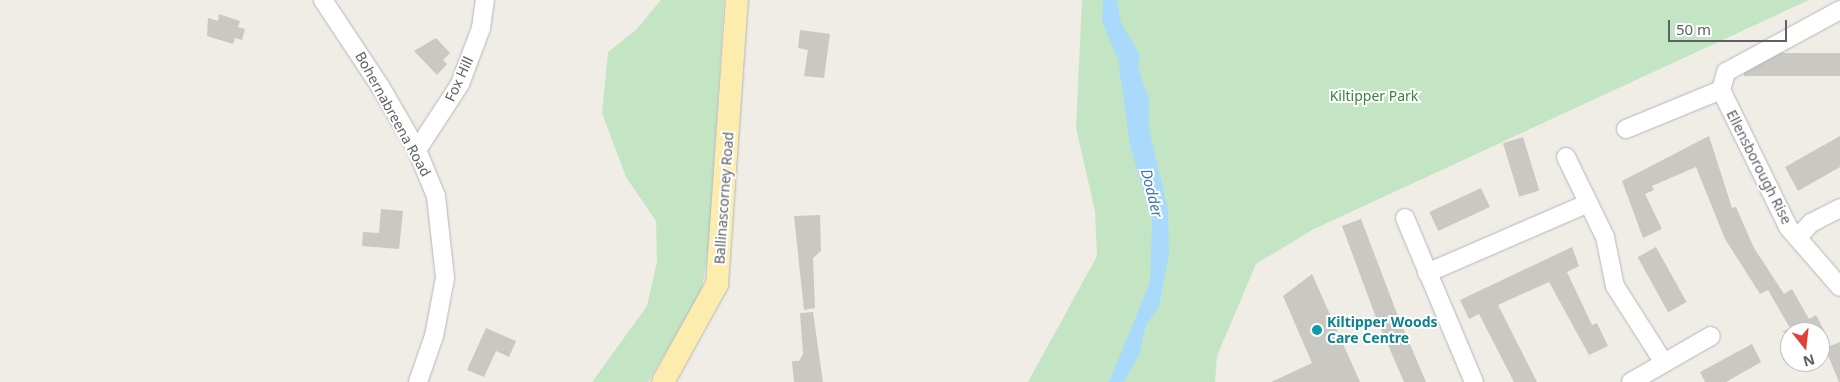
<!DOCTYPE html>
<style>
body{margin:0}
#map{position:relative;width:1840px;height:382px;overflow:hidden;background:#efede6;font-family:"Noto Sans",sans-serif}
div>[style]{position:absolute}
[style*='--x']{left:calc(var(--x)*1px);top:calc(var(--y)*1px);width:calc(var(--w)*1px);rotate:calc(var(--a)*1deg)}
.green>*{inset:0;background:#c4e5c3}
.water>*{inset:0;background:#a9dafb}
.building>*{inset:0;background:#cac8c2;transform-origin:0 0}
.roads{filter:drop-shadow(0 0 1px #b3b6ba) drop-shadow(0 0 1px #b3b6ba)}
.minor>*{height:18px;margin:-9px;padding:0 9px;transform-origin:9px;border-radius:9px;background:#fff}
.major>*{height:22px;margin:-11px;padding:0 11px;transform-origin:11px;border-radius:11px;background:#fcedae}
.dots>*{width:14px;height:14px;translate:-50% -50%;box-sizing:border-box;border:2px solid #fff;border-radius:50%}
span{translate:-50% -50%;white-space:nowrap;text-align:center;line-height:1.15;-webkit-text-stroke:4px #fff;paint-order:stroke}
.street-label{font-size:14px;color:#5d6165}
.park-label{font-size:14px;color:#38823a}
.culture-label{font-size:14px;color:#0d838f;font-weight:700}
.left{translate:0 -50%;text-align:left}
.water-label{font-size:15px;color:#4375a5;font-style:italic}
.north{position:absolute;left:1780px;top:322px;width:50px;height:50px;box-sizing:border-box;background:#fff;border:1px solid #bec0c1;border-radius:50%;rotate:164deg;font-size:14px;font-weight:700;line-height:20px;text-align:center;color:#5d6165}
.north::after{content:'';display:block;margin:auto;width:18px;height:22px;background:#e24139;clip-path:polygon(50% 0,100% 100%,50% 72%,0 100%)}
.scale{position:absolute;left:1668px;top:20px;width:119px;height:22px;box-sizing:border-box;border:2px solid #5d6165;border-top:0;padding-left:6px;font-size:15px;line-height:18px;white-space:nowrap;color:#5d6165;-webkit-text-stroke:4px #fff;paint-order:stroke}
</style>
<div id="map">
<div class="green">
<i style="clip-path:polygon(661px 0,724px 0,709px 247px,701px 293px,648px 382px,592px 382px,647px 306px,657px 261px,656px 221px,626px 177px,602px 113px,608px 52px,636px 30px)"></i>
<i style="clip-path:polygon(1082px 0,1809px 0,1314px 229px,1256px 264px,1217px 356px,1215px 382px,1028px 382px,1097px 256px,1095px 211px,1076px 128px)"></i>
</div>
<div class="water">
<i style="clip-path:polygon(1103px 0,1117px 0,1121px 23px,1140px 55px,1138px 67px,1149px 100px,1149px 129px,1168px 209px,1169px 253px,1159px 307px,1146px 325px,1139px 355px,1124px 382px,1109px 382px,1150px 282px,1152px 221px,1130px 145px,1118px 59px,1102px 22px)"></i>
</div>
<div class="building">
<i style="clip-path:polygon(219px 14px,240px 21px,238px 27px,245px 29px,242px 40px,235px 38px,233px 44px,207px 36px,208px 18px,218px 21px)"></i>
<i style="clip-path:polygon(800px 30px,830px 34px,824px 78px,804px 76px,808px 50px,798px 48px)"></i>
<i style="clip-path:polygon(436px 38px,450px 53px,443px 60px,447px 64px,437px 75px,414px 51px)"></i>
<i style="left:1840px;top:53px;width:23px;height:96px;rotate:90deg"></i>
<i style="clip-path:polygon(1709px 136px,1732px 208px,1736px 207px,1754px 248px,1784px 294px,1792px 289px,1809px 319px,1816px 315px,1825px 332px,1782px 332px,1790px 328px,1768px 290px,1760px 294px,1725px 239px,1696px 167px,1652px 186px,1654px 190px,1645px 194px,1662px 229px,1643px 238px,1622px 181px)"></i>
<i style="clip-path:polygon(1840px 136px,1840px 167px,1798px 191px,1785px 167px)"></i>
<i style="left:1523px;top:137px;width:56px;height:21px;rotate:73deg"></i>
<i style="left:1481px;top:188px;width:21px;height:57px;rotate:65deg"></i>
<i style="clip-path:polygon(381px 209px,403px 211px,399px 249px,362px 246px,363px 232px,379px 233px)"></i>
<i style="clip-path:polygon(820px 215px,821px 251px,813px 258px,815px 308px,804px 310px,794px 216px)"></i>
<i style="clip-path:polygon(1361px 219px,1398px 316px,1426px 382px,1404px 382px,1375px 315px,1342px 226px)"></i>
<i style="clip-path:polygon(1572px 247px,1579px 266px,1567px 272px,1592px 325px,1597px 323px,1608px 346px,1589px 355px,1549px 282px,1498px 305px,1537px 382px,1514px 382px,1479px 314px,1469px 319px,1460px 300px)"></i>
<i style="left:1656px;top:247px;width:63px;height:21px;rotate:61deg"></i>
<i style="clip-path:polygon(1312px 274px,1360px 382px,1271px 382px,1312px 363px,1283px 296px)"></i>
<i style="clip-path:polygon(813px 312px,823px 382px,794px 382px,792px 361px,799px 361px,803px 354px,800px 313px)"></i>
<i style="clip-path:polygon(486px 328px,516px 341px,509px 357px,496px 351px,484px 377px,467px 370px)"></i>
<i style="clip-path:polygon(1840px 342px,1840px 382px,1839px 382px,1825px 348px)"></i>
<i style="clip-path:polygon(1752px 344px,1761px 362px,1726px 382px,1705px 382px,1700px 372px)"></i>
</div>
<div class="roads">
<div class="minor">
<i style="--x:323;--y:0;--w:103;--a:56.5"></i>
<i style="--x:380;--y:86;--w:74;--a:60"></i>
<i style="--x:417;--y:150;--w:50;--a:67.6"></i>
<i style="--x:436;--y:196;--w:82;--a:83.7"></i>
<i style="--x:445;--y:278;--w:59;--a:100.7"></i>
<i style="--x:434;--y:336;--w:49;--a:109.2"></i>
<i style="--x:1721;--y:90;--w:153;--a:63.9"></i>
<i style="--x:1788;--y:227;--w:79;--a:49.1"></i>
<i style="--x:1626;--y:129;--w:103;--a:-22.3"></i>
<i style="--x:1721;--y:90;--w:19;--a:-74"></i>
<i style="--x:1726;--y:72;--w:130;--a:-28.5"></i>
<i style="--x:417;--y:150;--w:79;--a:-56.9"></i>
<i style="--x:460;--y:84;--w:60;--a:-69.4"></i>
<i style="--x:481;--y:28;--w:28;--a:-82"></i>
<i style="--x:1566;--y:157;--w:89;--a:64"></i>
<i style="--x:1605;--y:237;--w:50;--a:78.5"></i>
<i style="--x:1615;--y:286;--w:91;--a:57.5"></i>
<i style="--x:1405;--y:218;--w:178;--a:67.2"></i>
<i style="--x:1798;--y:237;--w:19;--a:-47"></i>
<i style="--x:1811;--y:223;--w:33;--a:-27"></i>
<i style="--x:1427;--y:273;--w:176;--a:-23.4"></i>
<i style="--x:1631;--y:382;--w:92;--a:-29.9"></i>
</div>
<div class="major">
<i style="--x:663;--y:382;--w:112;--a:-61.1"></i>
<i style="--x:717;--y:284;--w:285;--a:-86"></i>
</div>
</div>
<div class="dots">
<i style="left:1317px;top:330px;background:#0f9aa8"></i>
</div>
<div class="street-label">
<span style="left:459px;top:79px;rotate:-65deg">Fox Hill</span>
<span style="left:393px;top:114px;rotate:61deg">Bohernabreena Road</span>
<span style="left:1759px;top:167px;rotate:63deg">Ellensborough Rise</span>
<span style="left:724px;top:198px;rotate:-86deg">Ballinascorney Road</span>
</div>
<div class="park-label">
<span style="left:1374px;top:96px">Kiltipper Park</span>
</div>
<div class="culture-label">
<span class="left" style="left:1327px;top:330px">Kiltipper Woods<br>Care Centre</span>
</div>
<div class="water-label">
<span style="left:1152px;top:193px;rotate:76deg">Dodder</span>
</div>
<div class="north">N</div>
<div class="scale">50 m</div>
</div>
